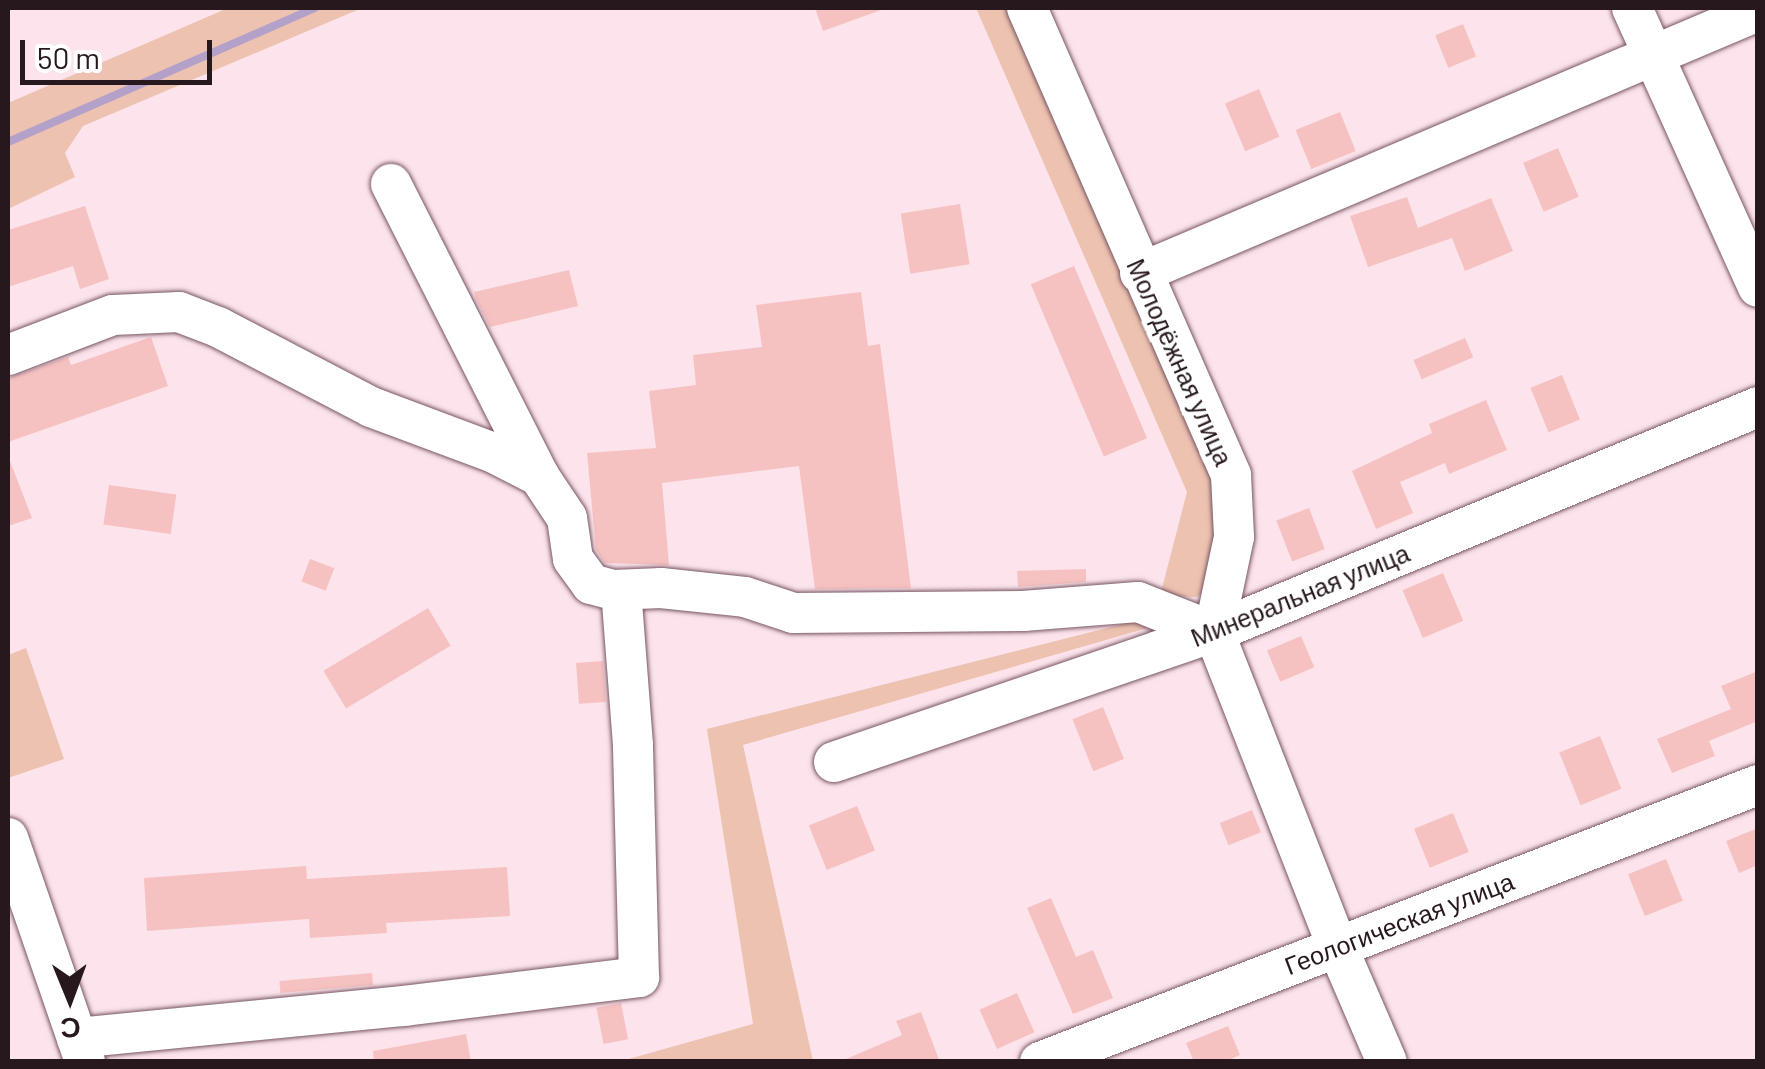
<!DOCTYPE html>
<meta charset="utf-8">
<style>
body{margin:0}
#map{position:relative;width:1765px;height:1069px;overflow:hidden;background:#fce3ec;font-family:Barlow,sans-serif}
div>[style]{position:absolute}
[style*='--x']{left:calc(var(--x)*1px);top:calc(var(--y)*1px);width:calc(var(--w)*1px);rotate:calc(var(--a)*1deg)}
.green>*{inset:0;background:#edc2b0}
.stream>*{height:8px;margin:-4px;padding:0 4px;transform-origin:4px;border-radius:4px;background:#b3a1c9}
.building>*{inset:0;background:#f6c2c1;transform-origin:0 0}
.roads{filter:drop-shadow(0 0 2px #785663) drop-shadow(0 0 2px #785663)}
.minor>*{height:40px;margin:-20px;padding:0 20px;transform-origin:20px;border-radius:20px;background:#fff}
span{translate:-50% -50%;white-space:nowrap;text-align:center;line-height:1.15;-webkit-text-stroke:9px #fff;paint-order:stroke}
.street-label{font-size:25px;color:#26181d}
.frame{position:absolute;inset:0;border:10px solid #26181d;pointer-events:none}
.north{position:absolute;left:20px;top:949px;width:100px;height:100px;-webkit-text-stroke:8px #fff;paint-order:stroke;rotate:179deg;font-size:28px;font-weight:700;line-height:40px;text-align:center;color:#26181d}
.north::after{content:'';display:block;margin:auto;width:35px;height:45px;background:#26181d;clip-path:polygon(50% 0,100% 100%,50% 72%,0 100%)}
.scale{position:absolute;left:20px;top:40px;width:192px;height:45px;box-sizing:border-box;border:5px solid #26181d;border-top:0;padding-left:12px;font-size:30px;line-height:35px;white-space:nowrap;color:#26181d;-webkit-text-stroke:8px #fff;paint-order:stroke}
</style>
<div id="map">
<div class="green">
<i style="clip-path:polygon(228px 8px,362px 8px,83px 126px,65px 153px,75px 177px,8px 209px,8px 103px)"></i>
<i style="clip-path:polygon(976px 8px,1013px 8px,1219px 479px,1217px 585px,1196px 597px,1160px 596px,1187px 492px)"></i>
<i style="clip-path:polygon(1147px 618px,1161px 624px,743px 745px,813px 1061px,618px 1062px,753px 1024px,707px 729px)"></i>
<i style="clip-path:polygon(26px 648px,64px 759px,8px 778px,8px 655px)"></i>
</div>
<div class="stream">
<i style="--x:8;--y:142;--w:335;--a:-23.6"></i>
</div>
<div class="building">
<i style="clip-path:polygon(815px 8px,880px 8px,881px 10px,823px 31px)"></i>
<i style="left:1463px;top:24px;width:35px;height:30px;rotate:68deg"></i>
<i style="left:1259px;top:89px;width:52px;height:37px;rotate:67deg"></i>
<i style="left:1340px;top:112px;width:42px;height:48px;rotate:68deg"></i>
<i style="left:1558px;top:148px;width:53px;height:38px;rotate:67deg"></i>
<i style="clip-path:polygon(1407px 197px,1418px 228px,1491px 198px,1513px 251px,1465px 271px,1452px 238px,1368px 267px,1350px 216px)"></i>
<i style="left:960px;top:204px;width:61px;height:60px;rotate:81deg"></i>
<i style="clip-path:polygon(85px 206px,109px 279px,80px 289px,73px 266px,8px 287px,8px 230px)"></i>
<i style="left:1074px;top:266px;width:187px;height:47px;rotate:67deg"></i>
<i style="clip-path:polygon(569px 270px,578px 306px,490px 327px,476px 299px,474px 292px)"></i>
<i style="clip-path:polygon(861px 292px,868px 346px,880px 344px,911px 588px,815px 589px,799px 466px,662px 483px,669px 565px,605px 563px,596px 550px,587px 453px,656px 448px,649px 391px,696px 385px,693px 355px,762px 347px,756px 305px)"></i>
<i style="clip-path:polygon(151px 337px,168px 386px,8px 442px,8px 378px,68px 357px,71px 365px)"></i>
<i style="left:1465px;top:338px;width:21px;height:56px;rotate:67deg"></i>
<i style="left:1562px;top:375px;width:48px;height:34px;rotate:68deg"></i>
<i style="clip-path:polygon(1486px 400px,1507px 450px,1449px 474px,1445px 463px,1400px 482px,1413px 513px,1376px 529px,1352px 471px,1432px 433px,1429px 424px)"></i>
<i style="clip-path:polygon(8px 456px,32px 518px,8px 526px)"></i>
<i style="left:109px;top:485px;width:68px;height:40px;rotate:8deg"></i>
<i style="left:1309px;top:508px;width:44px;height:35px;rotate:69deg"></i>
<i style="left:310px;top:559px;width:26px;height:24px;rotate:21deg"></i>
<i style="clip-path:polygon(1086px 569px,1086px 582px,1018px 587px,1017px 571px)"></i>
<i style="left:1443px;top:573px;width:52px;height:44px;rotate:67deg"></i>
<i style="left:428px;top:608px;width:44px;height:122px;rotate:59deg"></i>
<i style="left:1301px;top:636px;width:34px;height:37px;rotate:67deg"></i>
<i style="left:603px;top:661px;width:41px;height:27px;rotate:86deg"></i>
<i style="clip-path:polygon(1758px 671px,1758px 721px,1709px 741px,1715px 756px,1672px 773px,1657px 739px,1731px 709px,1721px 686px)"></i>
<i style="left:1103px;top:707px;width:56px;height:33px;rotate:68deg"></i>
<i style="left:1600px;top:736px;width:57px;height:44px;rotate:68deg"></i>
<i style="left:857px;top:806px;width:48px;height:52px;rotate:68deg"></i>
<i style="left:1252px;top:810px;width:24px;height:35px;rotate:68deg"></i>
<i style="left:1453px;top:813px;width:42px;height:42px;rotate:68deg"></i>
<i style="clip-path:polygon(1758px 828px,1758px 865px,1739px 873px,1726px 841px)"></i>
<i style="left:1666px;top:859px;width:45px;height:41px;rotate:68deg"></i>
<i style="clip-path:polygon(306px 866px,307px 879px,507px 867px,510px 916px,386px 923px,387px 933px,310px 938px,309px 919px,147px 931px,144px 878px)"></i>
<i style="clip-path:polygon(1051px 898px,1076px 957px,1093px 950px,1113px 998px,1073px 1014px,1027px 908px)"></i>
<i style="left:372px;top:973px;width:12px;height:93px;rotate:85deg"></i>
<i style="left:1017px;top:993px;width:43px;height:41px;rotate:66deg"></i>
<i style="left:621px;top:1003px;width:37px;height:25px;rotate:79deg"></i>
<i style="clip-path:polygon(921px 1012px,940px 1062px,839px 1062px,902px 1035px,896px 1021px)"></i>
<i style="clip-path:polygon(1228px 1026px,1240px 1055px,1224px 1062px,1194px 1062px,1186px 1043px)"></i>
<i style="clip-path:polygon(466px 1034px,471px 1062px,374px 1062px,373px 1051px)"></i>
</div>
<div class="roads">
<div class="minor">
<i style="--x:1027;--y:8;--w:510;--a:66.4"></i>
<i style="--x:1231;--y:475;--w:62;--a:87.2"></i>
<i style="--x:1234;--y:537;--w:97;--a:101.9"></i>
<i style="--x:1214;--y:632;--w:337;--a:68.6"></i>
<i style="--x:1337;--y:946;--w:126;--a:66.7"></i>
<i style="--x:1632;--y:8;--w:306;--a:65.7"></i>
<i style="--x:391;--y:184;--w:327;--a:63.1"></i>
<i style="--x:1140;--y:273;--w:671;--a:-22.97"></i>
<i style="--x:8;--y:355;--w:112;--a:-20.9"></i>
<i style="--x:113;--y:315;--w:66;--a:-2.6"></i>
<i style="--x:179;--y:312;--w:42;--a:21"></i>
<i style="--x:218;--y:327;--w:173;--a:27.6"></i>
<i style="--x:371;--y:407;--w:131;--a:20.5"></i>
<i style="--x:494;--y:453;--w:51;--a:27.1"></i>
<i style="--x:539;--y:476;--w:50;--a:56.3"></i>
<i style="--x:567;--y:518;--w:41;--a:81.7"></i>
<i style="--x:573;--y:559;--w:31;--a:54"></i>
<i style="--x:591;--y:584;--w:24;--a:15"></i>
<i style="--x:614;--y:590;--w:47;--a:-2.4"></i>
<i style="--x:661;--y:588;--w:84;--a:6.1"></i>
<i style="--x:745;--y:597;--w:51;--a:18.4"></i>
<i style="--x:793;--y:613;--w:230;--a:-0.5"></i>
<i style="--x:1023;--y:611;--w:115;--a:-4.5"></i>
<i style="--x:1138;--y:602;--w:82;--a:21.5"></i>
<i style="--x:834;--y:762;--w:402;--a:-18.9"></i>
<i style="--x:1214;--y:632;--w:589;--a:-22.47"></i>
<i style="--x:8;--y:838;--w:237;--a:71"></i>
<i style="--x:77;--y:1038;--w:329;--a:-5.6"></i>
<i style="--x:404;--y:1006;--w:237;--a:-7"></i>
<i style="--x:639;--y:977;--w:232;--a:-91.5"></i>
<i style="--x:633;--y:745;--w:155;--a:-94.4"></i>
<i style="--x:1040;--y:1062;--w:770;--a:-21.1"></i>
</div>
</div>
<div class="street-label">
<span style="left:1180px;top:362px;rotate:66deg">Молодёжная улица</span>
<span style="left:1300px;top:595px;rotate:-22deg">Минеральная улица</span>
<span style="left:1399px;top:923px;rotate:-21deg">Геологическая улица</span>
</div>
<div class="frame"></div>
<div class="north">С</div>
<div class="scale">50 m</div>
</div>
